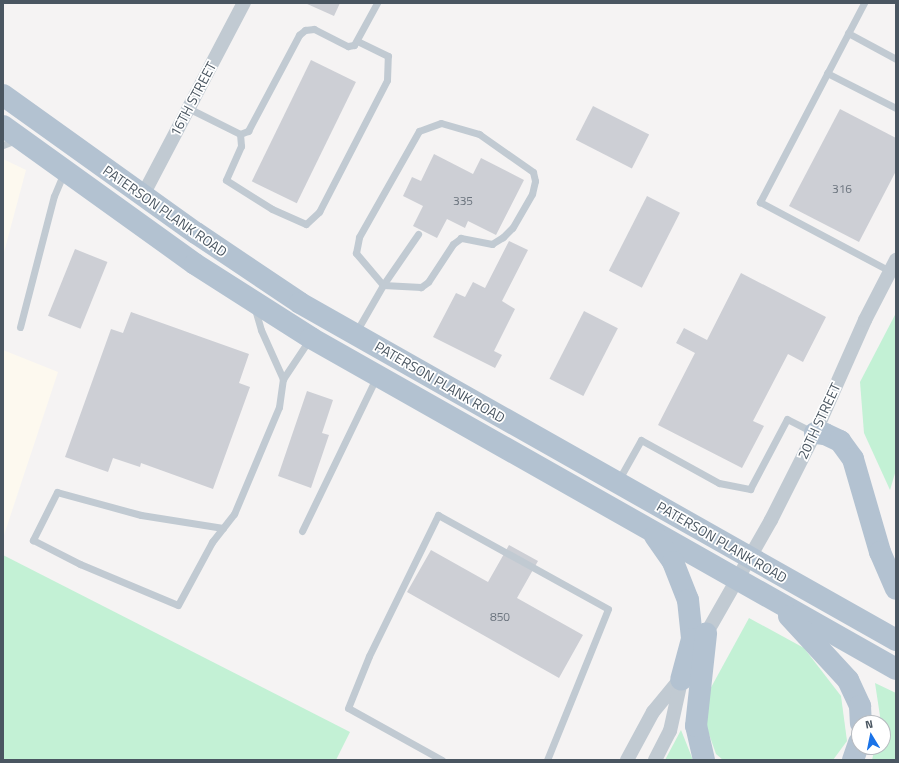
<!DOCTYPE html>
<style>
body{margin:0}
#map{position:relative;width:899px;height:763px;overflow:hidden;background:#f5f3f3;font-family:"Titillium Web",sans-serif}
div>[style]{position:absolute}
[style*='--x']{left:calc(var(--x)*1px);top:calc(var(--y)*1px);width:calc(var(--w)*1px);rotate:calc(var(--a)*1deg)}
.commercial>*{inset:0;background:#fdf9ef}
.green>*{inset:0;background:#c3f1d5}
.building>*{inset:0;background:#cdcfd5;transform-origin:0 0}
.lane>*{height:7px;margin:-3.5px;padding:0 3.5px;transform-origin:3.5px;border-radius:3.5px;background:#c1cad2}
.street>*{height:14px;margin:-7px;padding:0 7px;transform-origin:7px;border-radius:7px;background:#c1cad2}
.primary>*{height:22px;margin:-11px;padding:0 11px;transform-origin:11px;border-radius:11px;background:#b3c2d1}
span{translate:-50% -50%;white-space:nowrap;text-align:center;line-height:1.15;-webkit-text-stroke:3.5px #fff;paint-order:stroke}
.number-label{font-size:12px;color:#6b747e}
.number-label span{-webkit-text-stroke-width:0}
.street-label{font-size:14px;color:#4a5661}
.frame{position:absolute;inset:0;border:4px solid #4a5661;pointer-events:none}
.north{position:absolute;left:851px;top:715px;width:40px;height:40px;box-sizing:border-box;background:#fff;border:1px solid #b7bbc0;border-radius:50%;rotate:350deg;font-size:11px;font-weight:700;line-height:16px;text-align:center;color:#4a5661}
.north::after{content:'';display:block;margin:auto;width:14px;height:18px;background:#1a73e8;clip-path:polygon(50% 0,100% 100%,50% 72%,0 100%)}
</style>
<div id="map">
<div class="commercial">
<i style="clip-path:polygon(3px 159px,26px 170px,3px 256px)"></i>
<i style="clip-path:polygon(3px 350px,58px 372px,3px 538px)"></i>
</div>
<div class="green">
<i style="clip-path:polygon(896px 313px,896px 470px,890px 490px,864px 433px,860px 382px)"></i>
<i style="clip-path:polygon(3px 555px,350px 732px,336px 760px,3px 760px)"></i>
<i style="clip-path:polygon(749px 618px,804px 648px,841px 696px,847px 741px,833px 760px,723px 760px,716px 754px,703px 717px,708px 693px)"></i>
<i style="clip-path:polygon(875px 683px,896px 693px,896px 760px,872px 760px,875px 747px,883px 747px,883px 723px,879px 723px,880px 716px)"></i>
<i style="clip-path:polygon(681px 730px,693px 760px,665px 760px)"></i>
</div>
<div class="building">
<i style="clip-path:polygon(305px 3px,340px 3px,334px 16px)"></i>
<i style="left:311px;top:60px;width:50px;height:135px;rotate:26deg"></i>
<i style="left:593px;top:106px;width:63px;height:38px;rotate:27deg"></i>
<i style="clip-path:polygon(840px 109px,896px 138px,896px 171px,859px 242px,789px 206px)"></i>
<i style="clip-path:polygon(434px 154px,473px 174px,481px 158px,524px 180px,496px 235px,468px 221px,465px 228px,447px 219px,437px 238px,413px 226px,423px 206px,403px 196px,412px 177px,421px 181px)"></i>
<i style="left:647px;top:196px;width:37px;height:84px;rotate:27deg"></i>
<i style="clip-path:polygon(509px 241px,528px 250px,502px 301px,515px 309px,494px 351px,502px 355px,495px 368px,433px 337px,456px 293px,465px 297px,473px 282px,485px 288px)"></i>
<i style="left:75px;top:249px;width:35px;height:72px;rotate:22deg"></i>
<i style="clip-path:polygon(741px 273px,826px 317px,803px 362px,788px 354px,753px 421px,764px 426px,742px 468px,658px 425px,695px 353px,676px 343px,684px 328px,707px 340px)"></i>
<i style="left:584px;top:311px;width:38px;height:76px;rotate:27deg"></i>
<i style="clip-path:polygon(131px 312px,249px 354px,239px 383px,250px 387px,213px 489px,141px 463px,140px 467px,113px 458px,108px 472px,65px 457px,111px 329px,123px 333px)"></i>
<i style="clip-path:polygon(307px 391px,333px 400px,322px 433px,329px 435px,311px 488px,278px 476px)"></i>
<i style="clip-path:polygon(509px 545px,538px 561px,517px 598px,583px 635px,559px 678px,407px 592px,431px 550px,488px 582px)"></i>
</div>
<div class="lane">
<i style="--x:864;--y:3;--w:225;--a:117.6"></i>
<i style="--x:760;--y:202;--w:147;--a:28"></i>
<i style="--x:848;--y:33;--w:55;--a:28.4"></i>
<i style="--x:827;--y:73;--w:77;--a:26.9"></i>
<i style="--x:188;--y:108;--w:58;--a:26.6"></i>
<i style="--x:240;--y:134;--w:9;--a:-21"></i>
<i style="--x:248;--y:131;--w:109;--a:-62"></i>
<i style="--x:299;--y:35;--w:8;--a:-40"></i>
<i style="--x:305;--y:30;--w:9;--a:-6"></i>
<i style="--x:314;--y:29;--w:38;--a:27"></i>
<i style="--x:348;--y:46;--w:6;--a:-9"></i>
<i style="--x:354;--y:45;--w:48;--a:-61.3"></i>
<i style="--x:240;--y:134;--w:12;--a:85"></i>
<i style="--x:241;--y:146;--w:37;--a:114"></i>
<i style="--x:226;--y:180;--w:54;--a:32.2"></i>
<i style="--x:272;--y:209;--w:37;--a:24"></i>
<i style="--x:306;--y:224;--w:18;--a:-43"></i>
<i style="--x:319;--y:212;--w:148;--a:-62.7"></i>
<i style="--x:387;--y:80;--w:24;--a:-88"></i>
<i style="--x:388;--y:56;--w:34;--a:-154"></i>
<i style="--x:3;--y:145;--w:14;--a:-21"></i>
<i style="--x:383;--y:285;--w:62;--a:-55.5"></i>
<i style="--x:255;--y:309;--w:22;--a:74"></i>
<i style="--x:261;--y:330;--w:54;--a:65.8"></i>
<i style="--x:20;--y:327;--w:135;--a:-75.5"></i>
<i style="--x:54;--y:196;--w:25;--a:-67"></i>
<i style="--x:356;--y:332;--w:54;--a:-60.1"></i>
<i style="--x:383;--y:285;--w:42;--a:-130.2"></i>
<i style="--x:356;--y:253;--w:16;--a:-79"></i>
<i style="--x:359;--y:237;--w:122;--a:-60.5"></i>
<i style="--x:419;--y:131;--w:23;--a:-20"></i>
<i style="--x:441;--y:123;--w:40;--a:16"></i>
<i style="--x:479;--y:134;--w:66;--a:35.1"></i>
<i style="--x:533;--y:172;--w:9;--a:77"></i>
<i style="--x:535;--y:181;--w:13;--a:103"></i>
<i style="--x:532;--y:194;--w:39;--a:120"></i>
<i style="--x:512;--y:228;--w:13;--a:135"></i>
<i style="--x:503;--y:237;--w:13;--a:148"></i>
<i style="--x:492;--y:244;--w:32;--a:-169"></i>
<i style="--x:461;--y:238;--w:10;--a:143"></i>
<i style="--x:453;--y:244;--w:45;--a:123.3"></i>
<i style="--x:428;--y:282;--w:9;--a:144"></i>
<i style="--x:421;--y:287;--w:38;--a:-177"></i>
<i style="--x:618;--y:481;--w:47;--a:-60.7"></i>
<i style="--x:641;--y:440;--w:89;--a:28.9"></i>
<i style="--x:719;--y:483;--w:32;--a:11"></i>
<i style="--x:750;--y:489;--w:79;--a:-62.1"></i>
<i style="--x:787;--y:419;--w:29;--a:27"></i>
<i style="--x:223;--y:528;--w:83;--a:-171"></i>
<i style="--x:141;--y:515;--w:87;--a:-164.7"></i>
<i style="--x:57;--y:492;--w:54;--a:116.6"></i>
<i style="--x:33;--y:540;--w:53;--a:27.1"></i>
<i style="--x:80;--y:564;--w:106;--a:22.7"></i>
<i style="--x:178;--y:605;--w:72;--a:-61.6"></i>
<i style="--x:212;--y:542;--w:36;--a:-52"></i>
<i style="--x:234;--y:514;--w:116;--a:-67.2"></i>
<i style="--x:279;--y:407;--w:28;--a:-82"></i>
<i style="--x:283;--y:379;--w:47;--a:-56.3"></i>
<i style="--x:302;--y:531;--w:170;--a:-64.2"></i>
<i style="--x:442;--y:760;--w:107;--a:-151"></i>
<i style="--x:348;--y:708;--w:56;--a:-68"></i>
<i style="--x:369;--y:656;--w:157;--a:-63.9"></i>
<i style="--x:438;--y:515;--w:194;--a:28.9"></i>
<i style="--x:608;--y:609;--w:163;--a:112"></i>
</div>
<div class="street">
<i style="--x:143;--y:195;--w:217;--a:-62.3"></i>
<i style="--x:702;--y:641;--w:139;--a:-60.3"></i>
<i style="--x:771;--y:520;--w:97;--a:-63.2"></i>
<i style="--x:815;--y:433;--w:124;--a:-66.1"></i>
<i style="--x:865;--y:320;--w:68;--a:-62.7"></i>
<i style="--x:627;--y:760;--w:55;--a:-61.6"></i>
<i style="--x:653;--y:712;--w:50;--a:-50.6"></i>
<i style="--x:655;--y:760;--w:33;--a:-63"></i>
<i style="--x:670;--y:731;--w:51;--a:-77.6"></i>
</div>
<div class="primary">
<i style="--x:3;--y:95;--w:237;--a:35.6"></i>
<i style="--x:196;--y:233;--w:125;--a:33.9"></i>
<i style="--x:300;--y:303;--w:685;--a:29.49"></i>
<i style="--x:3;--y:126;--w:236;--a:35.7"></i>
<i style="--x:195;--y:264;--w:138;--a:32.5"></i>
<i style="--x:311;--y:338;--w:672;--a:29.5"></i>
<i style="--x:815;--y:433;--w:10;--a:6"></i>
<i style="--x:825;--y:434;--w:17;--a:25"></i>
<i style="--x:840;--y:441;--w:22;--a:54"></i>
<i style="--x:853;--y:459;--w:97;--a:73.8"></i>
<i style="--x:880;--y:552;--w:40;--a:66.6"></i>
<i style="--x:655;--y:536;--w:32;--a:55"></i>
<i style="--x:673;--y:562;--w:41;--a:68.5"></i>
<i style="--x:688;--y:600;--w:39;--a:84"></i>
<i style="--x:692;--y:639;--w:42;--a:105"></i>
<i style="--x:789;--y:616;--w:87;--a:47.3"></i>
<i style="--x:848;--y:680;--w:29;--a:65"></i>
<i style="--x:860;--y:706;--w:17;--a:87"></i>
<i style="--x:704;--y:760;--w:35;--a:-103"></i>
<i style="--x:696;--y:726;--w:93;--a:-83.8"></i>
<i style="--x:853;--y:760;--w:18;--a:-71"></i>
</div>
<div class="number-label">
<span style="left:842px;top:189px">316</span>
<span style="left:463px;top:201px">335</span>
<span style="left:500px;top:617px">850</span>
</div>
<div class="street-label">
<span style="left:193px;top:99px;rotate:-62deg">16TH STREET</span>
<span style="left:165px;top:211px;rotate:35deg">PATERSON PLANK ROAD</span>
<span style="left:440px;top:382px;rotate:30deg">PATERSON PLANK ROAD</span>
<span style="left:819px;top:421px;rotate:-65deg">20TH STREET</span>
<span style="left:722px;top:542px;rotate:30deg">PATERSON PLANK ROAD</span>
</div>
<div class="frame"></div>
<div class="north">N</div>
</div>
